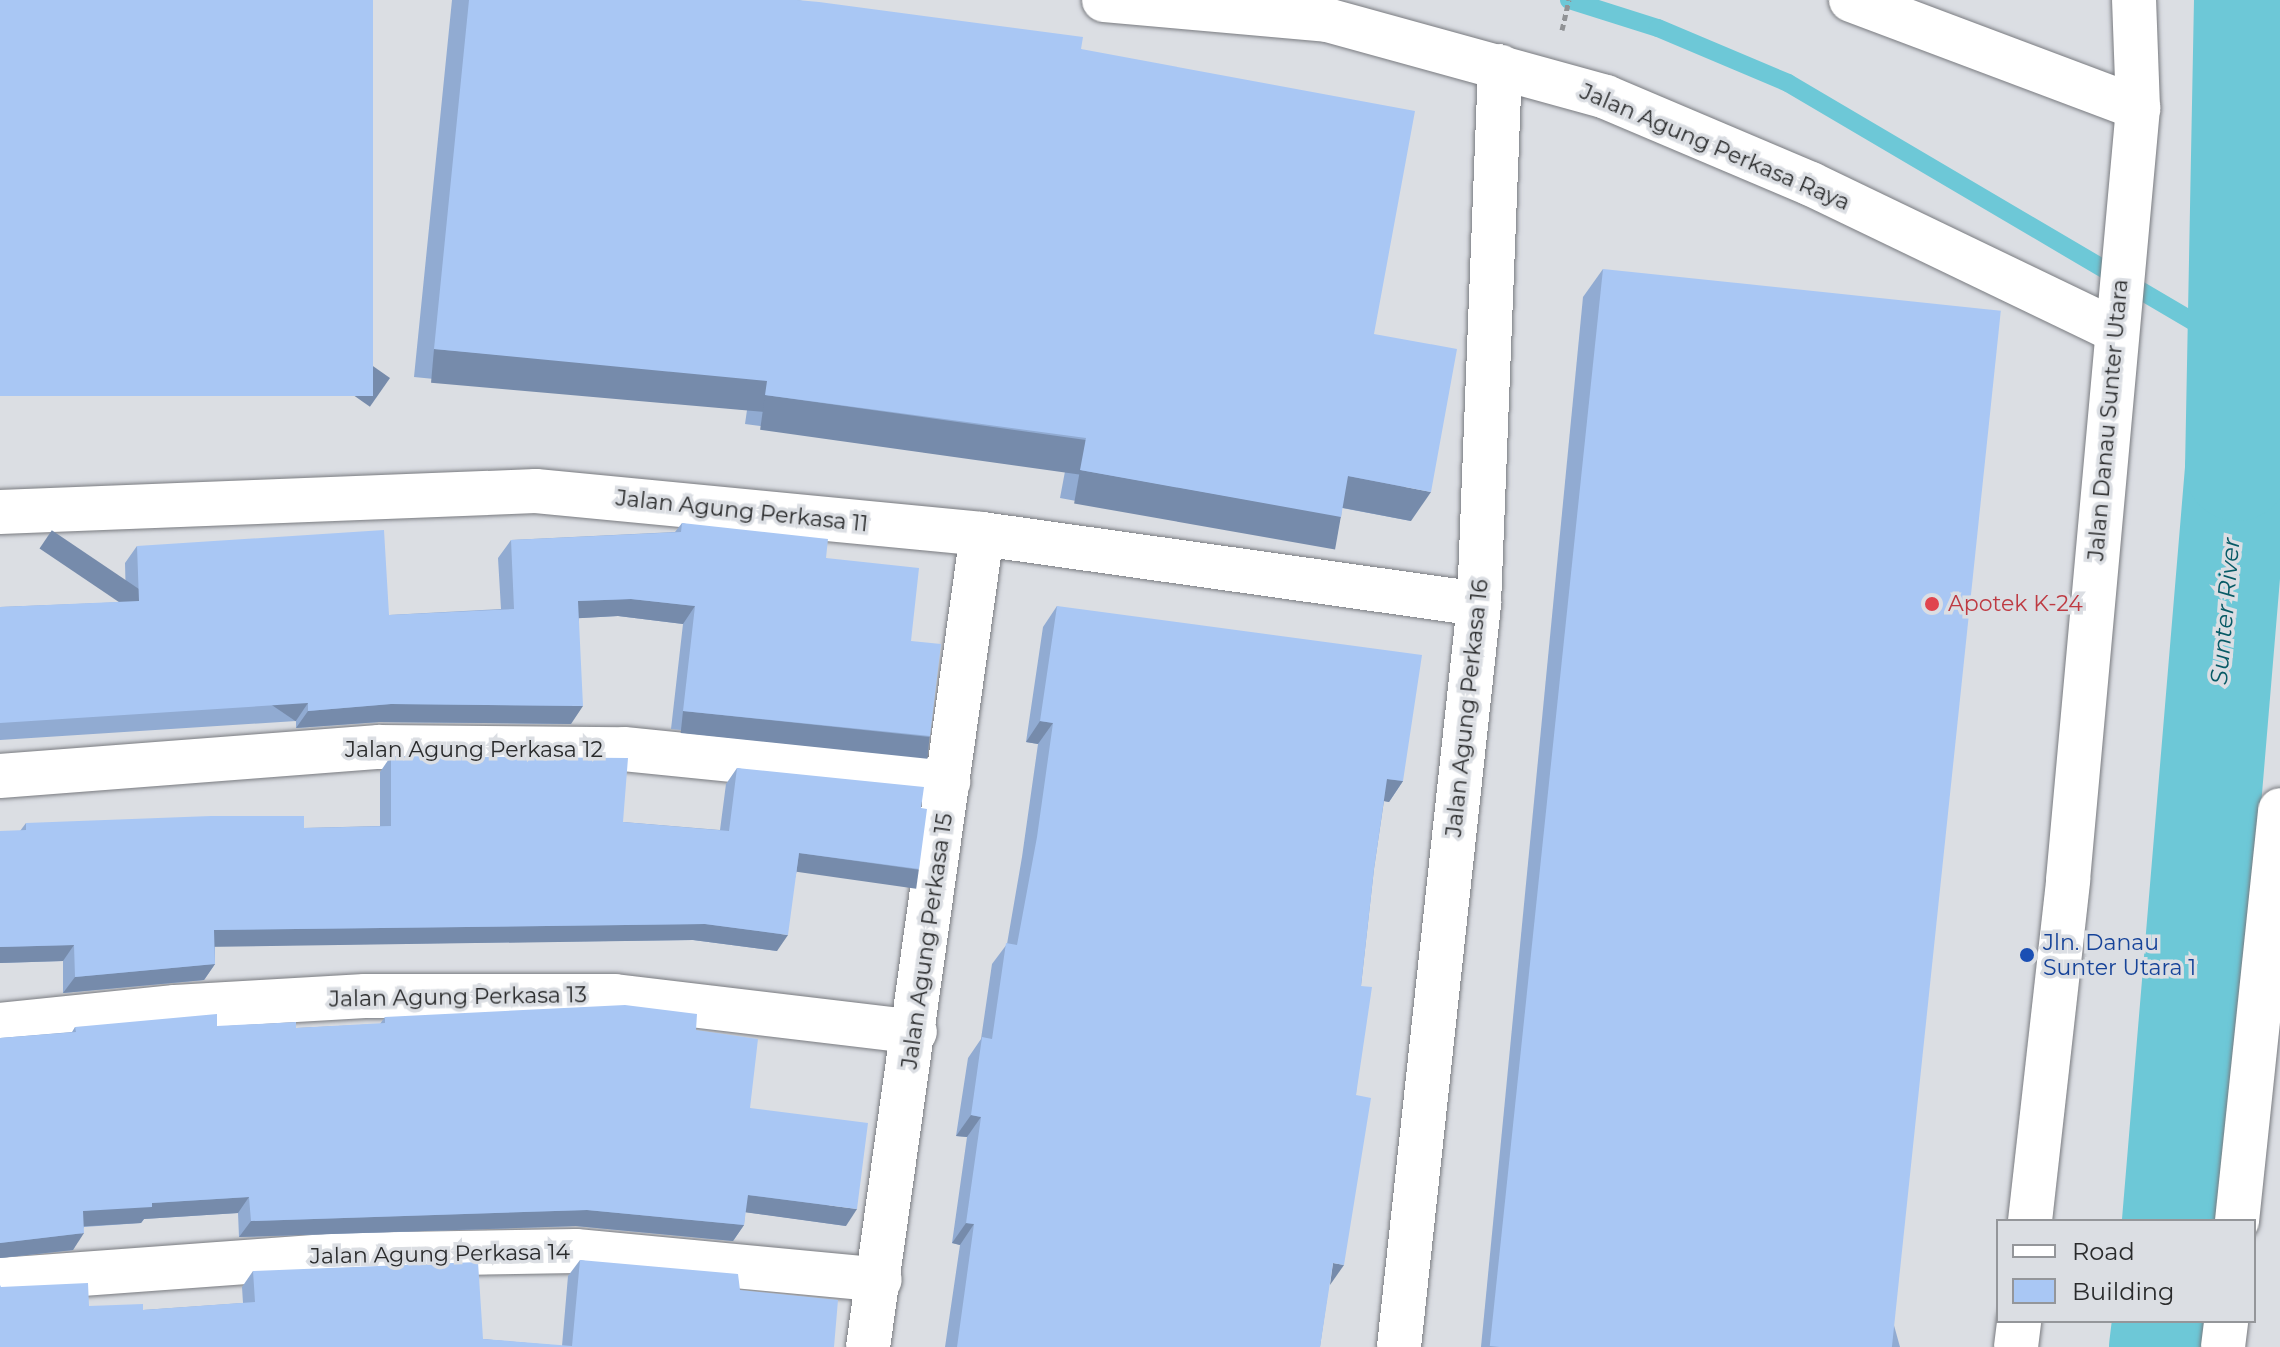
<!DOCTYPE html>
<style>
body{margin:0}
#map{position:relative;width:2280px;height:1347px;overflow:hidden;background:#dbdee3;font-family:Montserrat,sans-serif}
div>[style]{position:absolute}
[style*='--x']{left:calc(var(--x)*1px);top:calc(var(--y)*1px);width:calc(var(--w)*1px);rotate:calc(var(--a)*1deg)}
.stream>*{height:18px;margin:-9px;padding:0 9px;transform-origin:9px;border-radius:9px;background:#6dc8d7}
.river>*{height:104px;margin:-52px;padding:0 52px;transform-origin:52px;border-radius:52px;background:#6dc8d7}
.path>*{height:5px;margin-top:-2.5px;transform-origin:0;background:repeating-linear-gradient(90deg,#909295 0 6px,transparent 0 10px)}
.roads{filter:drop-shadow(0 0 2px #797b80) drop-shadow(0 0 2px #797b80)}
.minor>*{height:44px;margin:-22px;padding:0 22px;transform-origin:22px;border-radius:22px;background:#fff}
.secondary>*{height:44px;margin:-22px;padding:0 22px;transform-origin:22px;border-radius:22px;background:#fff}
.wall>*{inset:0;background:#91abd2}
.shaded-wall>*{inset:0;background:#768bab;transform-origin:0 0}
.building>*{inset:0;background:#a9c7f4;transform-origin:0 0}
.dots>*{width:22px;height:22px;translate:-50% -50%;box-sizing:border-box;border:4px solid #dbdee3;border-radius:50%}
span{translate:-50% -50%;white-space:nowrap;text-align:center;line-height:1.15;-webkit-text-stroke:7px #dbdee3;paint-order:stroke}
.street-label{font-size:22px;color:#2a2b2c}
.health-label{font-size:22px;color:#be3a42}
.left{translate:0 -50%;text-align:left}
.transit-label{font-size:22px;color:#164399}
.water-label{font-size:24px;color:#075a65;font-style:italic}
.legend{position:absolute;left:1996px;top:1219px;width:260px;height:104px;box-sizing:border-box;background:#dbdee3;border:2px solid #94969a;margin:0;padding:10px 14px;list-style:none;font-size:24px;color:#2a2b2c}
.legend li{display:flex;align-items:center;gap:16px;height:40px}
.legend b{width:40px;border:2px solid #94969a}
</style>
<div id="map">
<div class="stream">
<i style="--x:1569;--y:0;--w:93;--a:17.5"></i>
<i style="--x:1658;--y:28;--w:141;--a:22.9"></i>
<i style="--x:1788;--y:83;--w:522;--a:30.49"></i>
<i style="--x:2245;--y:151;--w:35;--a:5"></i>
</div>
<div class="river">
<i style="--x:2174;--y:1221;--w:755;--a:-85.21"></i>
<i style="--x:2237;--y:469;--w:469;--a:-88.9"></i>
<i style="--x:2161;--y:1347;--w:26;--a:-83"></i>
</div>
<div class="path">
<i style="--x:1562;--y:30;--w:31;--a:-77"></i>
</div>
<div class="roads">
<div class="minor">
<i style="--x:1104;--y:0;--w:224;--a:5.1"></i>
<i style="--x:1327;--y:20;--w:289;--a:15.4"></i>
<i style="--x:1606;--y:97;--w:223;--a:23"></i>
<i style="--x:1811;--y:184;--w:339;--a:25.7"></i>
<i style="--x:1851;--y:0;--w:307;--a:20.6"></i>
<i style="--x:0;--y:512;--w:536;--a:-2.24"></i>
<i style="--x:536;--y:491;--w:448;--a:5.5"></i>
<i style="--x:982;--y:534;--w:502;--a:8.02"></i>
<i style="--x:0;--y:776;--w:380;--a:-4.4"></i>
<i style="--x:379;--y:747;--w:245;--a:0.5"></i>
<i style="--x:624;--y:749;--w:326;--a:5.8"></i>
<i style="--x:0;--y:1025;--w:176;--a:-5.9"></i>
<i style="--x:175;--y:1007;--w:190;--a:-3.3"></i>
<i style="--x:365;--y:996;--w:250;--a:0"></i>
<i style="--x:615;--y:996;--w:302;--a:6.8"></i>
<i style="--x:0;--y:1280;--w:342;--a:-4.2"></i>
<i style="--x:341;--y:1255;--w:235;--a:-1"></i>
<i style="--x:576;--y:1251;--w:305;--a:5.4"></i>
<i style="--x:868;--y:1347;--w:821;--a:-82.02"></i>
<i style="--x:1399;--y:1347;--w:747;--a:-83.85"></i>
<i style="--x:1479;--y:604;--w:538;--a:-87.76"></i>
</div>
<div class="secondary">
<i style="--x:2030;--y:1221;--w:343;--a:-83.6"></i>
<i style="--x:2068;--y:880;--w:775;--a:-84.82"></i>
<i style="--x:2138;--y:108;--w:108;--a:-92.1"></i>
<i style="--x:2237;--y:1221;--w:413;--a:-84"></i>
<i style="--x:2016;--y:1347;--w:26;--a:-83"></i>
<i style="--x:2223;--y:1347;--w:26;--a:-83"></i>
</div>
</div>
<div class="wall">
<i style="clip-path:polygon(452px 0,797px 0,1081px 49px,1374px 334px,1411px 521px,1342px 508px,1341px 517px,1321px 546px,1060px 498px,1066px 466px,745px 424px,747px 410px,414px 377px)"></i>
<i style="clip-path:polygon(1603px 269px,1900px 1347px,1481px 1347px,1583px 297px)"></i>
<i style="clip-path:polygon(682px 523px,826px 558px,911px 641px,930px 736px,918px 754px,671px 729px,683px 624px,618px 616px,579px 618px,571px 724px,379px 722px,296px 728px,296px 721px,0 740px,0 607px,126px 602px,125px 563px,137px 546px,389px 615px,501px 609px,498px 558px,511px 540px,675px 532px)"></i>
<i style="clip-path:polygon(1057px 606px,1403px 781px,1389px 802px,1384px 801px,1374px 869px,1361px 986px,1356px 1095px,1320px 1347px,945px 1347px,960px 1245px,952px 1243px,967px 1137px,956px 1136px,968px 1058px,981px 1039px,992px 964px,1007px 944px,1022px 857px,1038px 744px,1026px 742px,1043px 627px)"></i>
<i style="clip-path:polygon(391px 756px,623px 822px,720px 830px,726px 784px,737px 768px,921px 808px,919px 869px,908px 885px,797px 870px,777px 951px,693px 940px,215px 946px,215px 964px,204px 980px,63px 993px,63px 961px,0 963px,0 831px,20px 831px,26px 823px,304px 828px,380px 826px,380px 772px)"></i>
<i style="clip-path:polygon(385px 1017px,696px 1030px,750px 1108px,846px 1226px,745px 1212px,744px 1225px,733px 1241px,576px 1226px,239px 1237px,238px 1213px,144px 1219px,141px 1223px,84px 1227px,73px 1250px,0 1258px,0 1038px,72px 1032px,75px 1027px,217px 1026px,296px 1028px,380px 1024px)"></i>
<i style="clip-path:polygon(580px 1260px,740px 1290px,834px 1347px,0 1347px,1px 1287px,89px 1306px,143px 1310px,243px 1303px,242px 1287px,253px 1271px,483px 1339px,562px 1346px,568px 1276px)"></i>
</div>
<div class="shaded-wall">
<i style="left:434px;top:349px;width:335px;height:34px;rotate:5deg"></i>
<i style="left:390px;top:378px;width:35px;height:390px;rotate:125deg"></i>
<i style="left:765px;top:395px;width:324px;height:35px;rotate:8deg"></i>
<i style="left:1080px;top:470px;width:265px;height:34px;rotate:10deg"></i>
<i style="clip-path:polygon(1348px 476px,1431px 492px,1411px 521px,1328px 505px)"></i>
<i style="clip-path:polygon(631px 599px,695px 606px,683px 624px,618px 616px,565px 619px,578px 601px)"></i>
<i style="left:308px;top:703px;width:22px;height:309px;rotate:124deg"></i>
<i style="clip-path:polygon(391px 704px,583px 706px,571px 724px,379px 722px,296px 728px,308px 711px)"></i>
<i style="left:683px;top:711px;width:248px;height:22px;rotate:6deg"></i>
<i style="clip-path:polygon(1040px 721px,1053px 723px,1038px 744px,1026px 742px)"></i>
<i style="clip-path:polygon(1387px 779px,1403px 781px,1389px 802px,1373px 799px)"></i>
<i style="left:799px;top:853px;width:121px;height:19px;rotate:8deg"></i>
<i style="clip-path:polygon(705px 924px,788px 935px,777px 951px,693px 940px,203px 947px,214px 930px)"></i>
<i style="clip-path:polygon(74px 945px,63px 961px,0 963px,0 947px)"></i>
<i style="clip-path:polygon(215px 964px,204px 980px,63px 993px,75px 977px)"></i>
<i style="clip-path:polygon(971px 1115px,981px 1117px,967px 1137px,956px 1136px)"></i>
<i style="clip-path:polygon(748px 1195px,857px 1209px,846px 1226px,736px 1211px)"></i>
<i style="clip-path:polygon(249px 1197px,238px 1213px,144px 1219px,141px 1223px,72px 1227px,83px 1211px,152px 1203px)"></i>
<i style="clip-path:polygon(587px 1210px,744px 1225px,733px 1241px,576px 1226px,239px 1237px,251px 1221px)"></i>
<i style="clip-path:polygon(966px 1223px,974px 1224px,960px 1245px,952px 1243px)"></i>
<i style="clip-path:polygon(84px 1233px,73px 1250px,0 1258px,0 1243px)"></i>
<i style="clip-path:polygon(1333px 1263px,1344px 1265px,1330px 1285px)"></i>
</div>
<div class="building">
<i style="left:0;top:0;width:373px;height:396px"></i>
<i style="clip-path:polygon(469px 0,797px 0,819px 2px,1083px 37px,1081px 49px,1415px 111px,1374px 334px,1457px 349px,1431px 492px,1348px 476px,1341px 517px,1080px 470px,1086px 438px,765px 395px,767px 381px,434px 349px)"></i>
<i style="left:1603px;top:269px;width:400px;height:1083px;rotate:6deg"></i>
<i style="clip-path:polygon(682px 523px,828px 539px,826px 558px,919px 568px,911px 641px,941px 644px,930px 736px,683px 711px,695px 606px,631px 599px,578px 601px,583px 706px,391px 704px,308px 711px,308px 703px,0 723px,0 607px,139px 601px,137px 546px,384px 530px,389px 615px,514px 609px,511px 540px,681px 532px)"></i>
<i style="clip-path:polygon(1057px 606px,1422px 655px,1403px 781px,1387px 779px,1374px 869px,1361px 986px,1372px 987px,1356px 1095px,1371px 1098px,1344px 1265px,1333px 1263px,1320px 1347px,957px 1347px,974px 1224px,966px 1223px,981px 1117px,971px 1115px,982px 1037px,992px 1039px,1006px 943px,1017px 945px,1037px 837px,1053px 723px,1040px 721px)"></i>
<i style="clip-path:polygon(391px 756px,628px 758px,623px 822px,729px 831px,737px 768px,924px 787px,921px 808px,927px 809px,919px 869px,799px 853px,788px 935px,705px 924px,214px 930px,215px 964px,75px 977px,74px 945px,0 947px,0 831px,26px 830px,26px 823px,211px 816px,304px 816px,304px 828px,391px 826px)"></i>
<i style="clip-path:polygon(625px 1005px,697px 1014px,696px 1030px,758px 1039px,750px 1108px,868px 1123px,857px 1209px,748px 1195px,744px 1225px,587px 1210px,251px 1221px,249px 1197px,152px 1203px,152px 1207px,83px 1211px,84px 1233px,0 1243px,0 1038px,76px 1032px,75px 1027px,217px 1014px,217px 1026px,296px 1022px,296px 1028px,385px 1023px,385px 1017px)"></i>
<i style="clip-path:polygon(580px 1260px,738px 1274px,740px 1290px,838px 1300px,834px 1347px,0 1347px,0 1285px,1px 1287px,88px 1283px,89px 1306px,143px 1304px,143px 1310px,255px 1302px,253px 1271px,478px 1262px,483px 1339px,572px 1346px)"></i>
</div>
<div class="dots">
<i style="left:1932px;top:604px;background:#e0444e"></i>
<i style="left:2027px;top:955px;background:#1a4fb4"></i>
</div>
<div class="street-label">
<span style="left:1715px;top:147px;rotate:23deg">Jalan Agung Perkasa Raya</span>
<span style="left:2108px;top:420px;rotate:-85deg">Jalan Danau Sunter Utara</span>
<span style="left:742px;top:511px;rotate:6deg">Jalan Agung Perkasa 11</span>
<span style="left:1467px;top:708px;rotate:-84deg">Jalan Agung Perkasa 16</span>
<span style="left:474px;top:750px">Jalan Agung Perkasa 12</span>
<span style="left:927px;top:941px;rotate:-82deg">Jalan Agung Perkasa 15</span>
<span style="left:458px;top:997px;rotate:-1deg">Jalan Agung Perkasa 13</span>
<span style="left:440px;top:1254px;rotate:-1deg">Jalan Agung Perkasa 14</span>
</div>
<div class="health-label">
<span class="left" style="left:1948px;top:604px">Apotek K-24</span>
</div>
<div class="transit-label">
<span class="left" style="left:2043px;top:955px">Jln. Danau<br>Sunter Utara 1</span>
</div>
<div class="water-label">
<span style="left:2225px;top:611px;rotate:-85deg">Sunter River</span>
</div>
<ul class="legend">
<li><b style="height:10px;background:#fff"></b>Road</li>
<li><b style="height:22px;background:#a9c7f4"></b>Building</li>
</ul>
</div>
